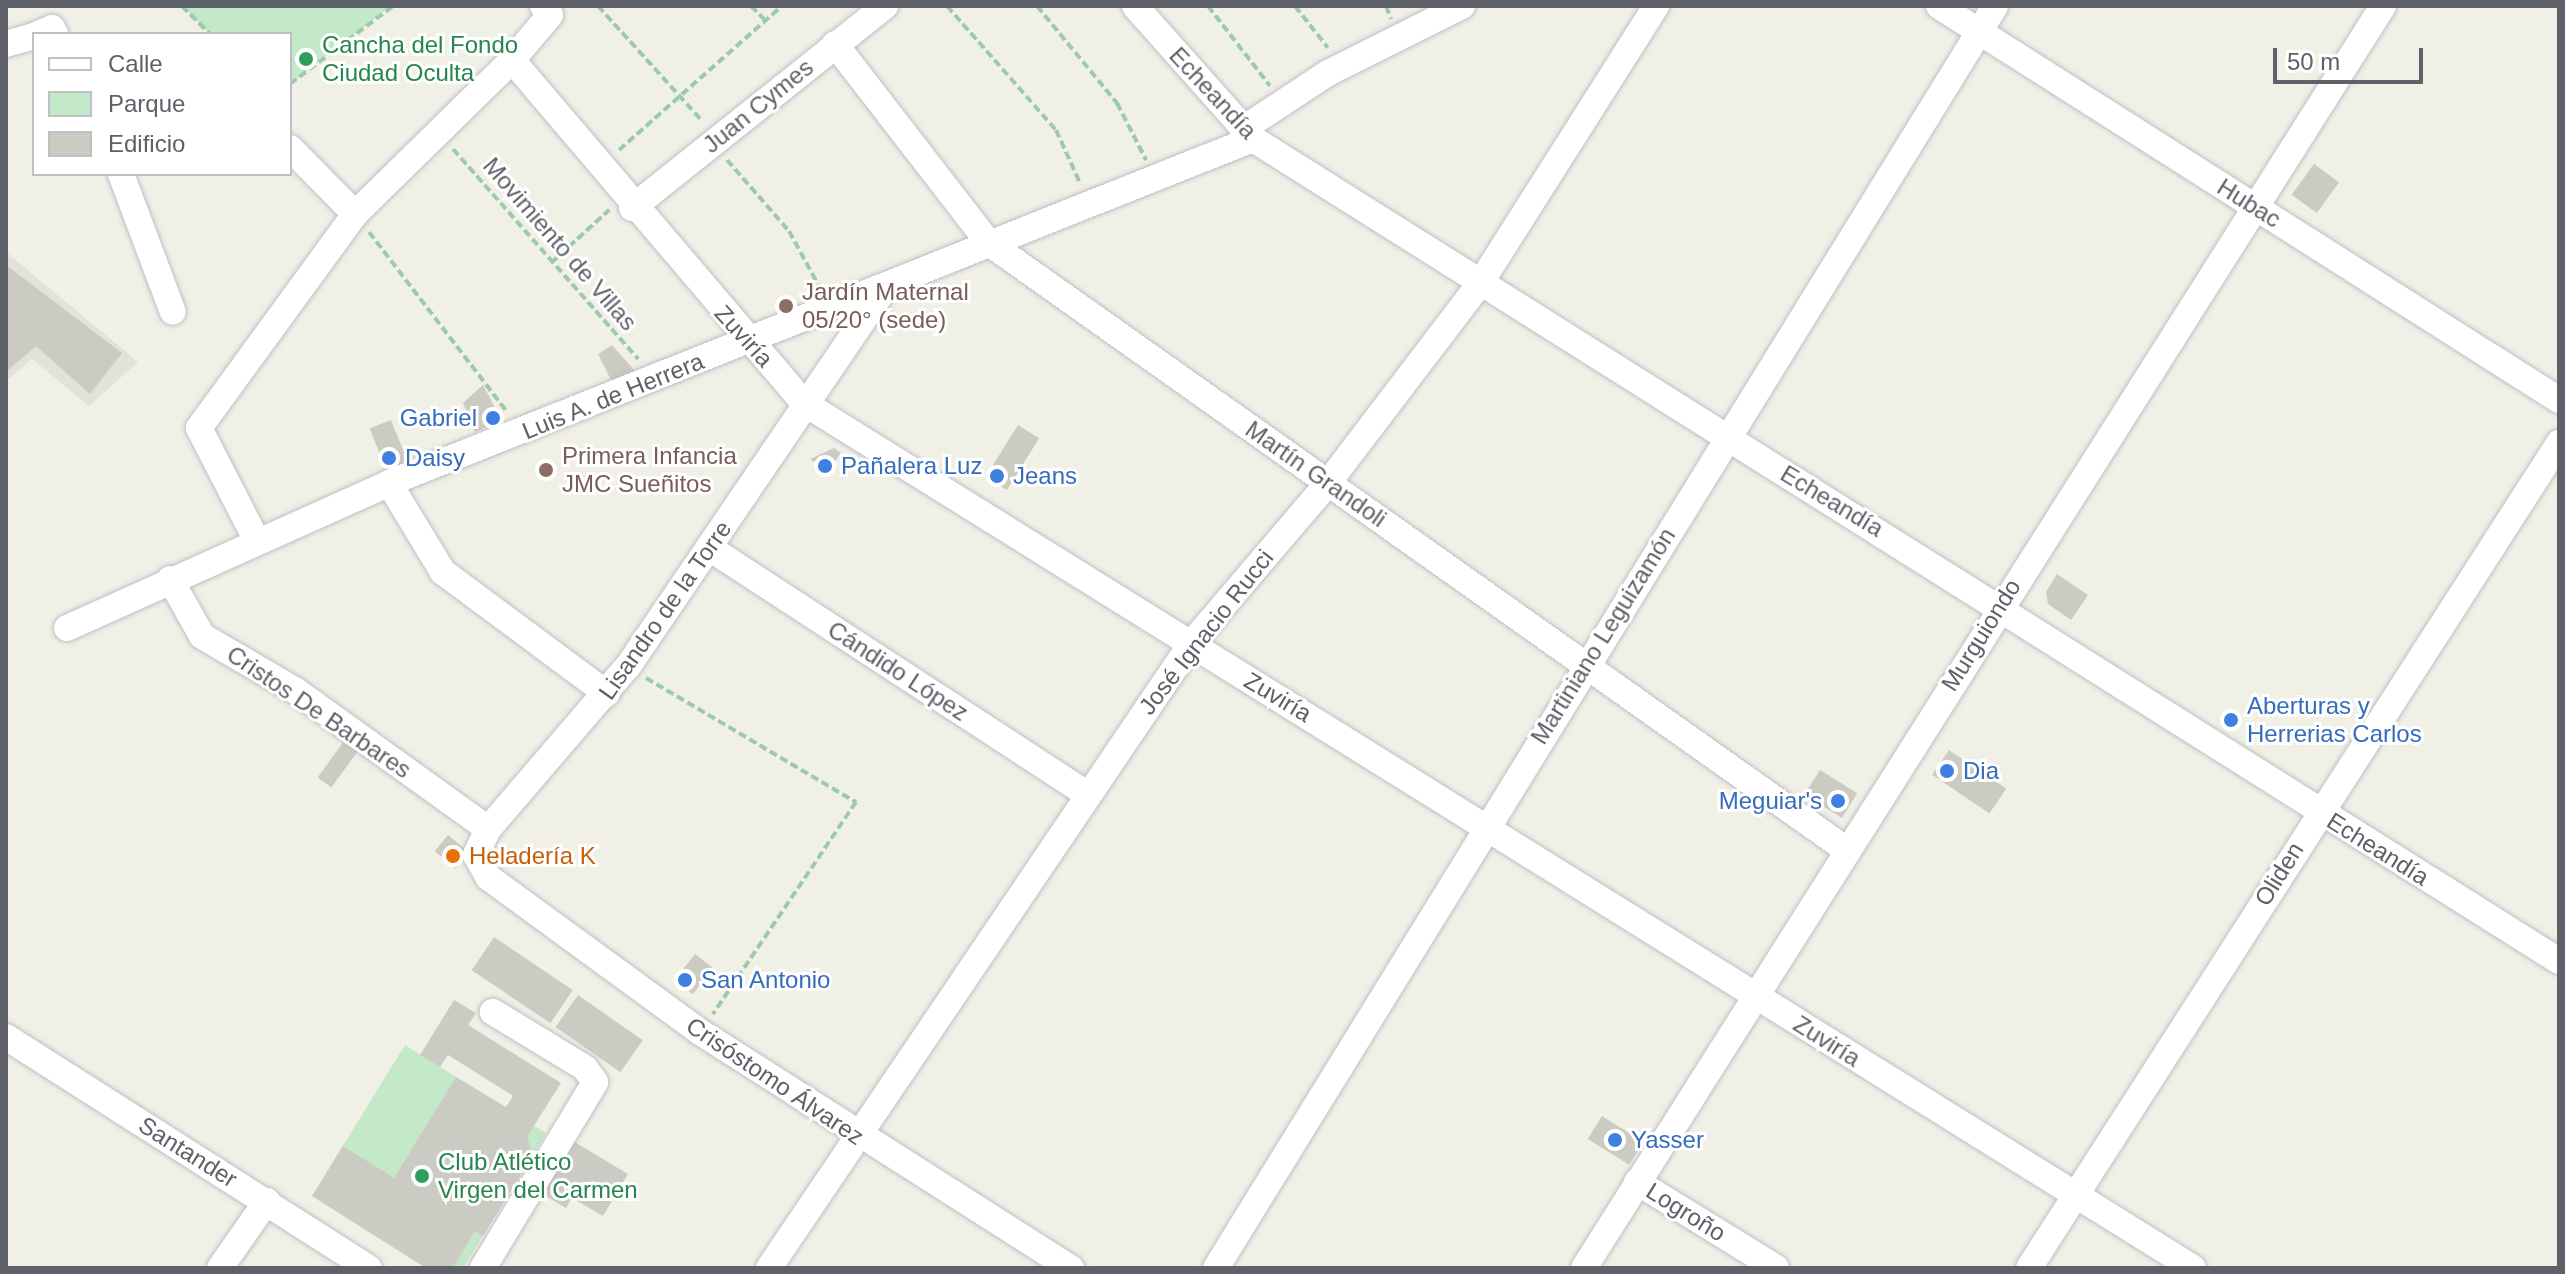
<!DOCTYPE html>
<meta charset="utf-8">
<style>
body{margin:0}
#map{position:relative;width:2565px;height:1274px;overflow:hidden;background:#f1f0e7;font-family:Helvetica,sans-serif}
div>[style]{position:absolute}
[style*='--x']{left:calc(var(--x)*1px);top:calc(var(--y)*1px);width:calc(var(--w)*1px);rotate:calc(var(--a)*1deg)}
.industrial>*{inset:0;background:#e2e2db}
.green>*{inset:0;background:#c3e9c9}
.building>*{inset:0;background:#cccbc3;transform-origin:0 0}
.path>*{height:4px;margin-top:-2px;transform-origin:0;background:repeating-linear-gradient(90deg,#9ccaaf 0 8px,transparent 0 12px)}
.roads{filter:drop-shadow(0 0 2px #bebfc6) drop-shadow(0 0 2px #bebfc6)}
.minor>*{height:26px;margin:-13px;padding:0 13px;transform-origin:13px;border-radius:13px;background:#fff}
.dots>*{width:22px;height:22px;translate:-50% -50%;box-sizing:border-box;border:4px solid #fff;border-radius:50%}
span{translate:-50% -50%;white-space:nowrap;text-align:center;line-height:1.15;-webkit-text-stroke:6px #fff;paint-order:stroke}
.leisure-label{font-size:24px;color:#27864d}
.left{translate:0 -50%;text-align:left}
.street-label{font-size:24px;color:#5e6168}
.education-label{font-size:24px;color:#785e54}
.shop-label{font-size:24px;color:#366cbe}
.right{translate:-100% -50%;text-align:right}
.food-label{font-size:24px;color:#c56008}
.frame{position:absolute;inset:0;border:8px solid #5e6168;pointer-events:none}
.legend{position:absolute;left:32px;top:32px;width:260px;height:144px;box-sizing:border-box;background:#fff;border:2px solid #bfc0c3;margin:0;padding:10px 14px;list-style:none;font-size:24px;color:#5e6168}
.legend li{display:flex;align-items:center;gap:16px;height:40px}
.legend b{width:40px;border:2px solid #bfc0c3}
.scale{position:absolute;left:2273px;top:48px;width:150px;height:36px;box-sizing:border-box;border:4px solid #5e6168;border-top:0;padding-left:10px;font-size:24px;line-height:28px;white-space:nowrap;color:#5e6168;-webkit-text-stroke:6px #fff;paint-order:stroke}
</style>
<div id="map">
<div class="industrial">
<i style="clip-path:polygon(6px 252px,138px 362px,89px 406px,32px 359px,6px 381px)"></i>
</div>
<div class="green">
<i style="clip-path:polygon(182px 6px,391px 6px,290px 84px,290px 34px,210px 34px)"></i>
<i style="clip-path:polygon(405px 1045px,546px 1133px,463px 1268px,426px 1268px,312px 1196px)"></i>
</div>
<div class="building">
<i style="left:2314px;top:164px;width:31px;height:38px;rotate:36deg"></i>
<i style="clip-path:polygon(6px 265px,122px 353px,90px 394px,36px 346px,6px 372px)"></i>
<i style="clip-path:polygon(612px 345px,636px 372px,612px 382px,598px 354px)"></i>
<i style="clip-path:polygon(483px 385px,502px 421px,475px 432px,463px 403px)"></i>
<i style="left:391px;top:420px;width:46px;height:23px;rotate:68deg"></i>
<i style="left:1018px;top:425px;width:25px;height:61px;rotate:32deg"></i>
<i style="clip-path:polygon(834px 448px,841px 453px,827px 472px,810px 459px)"></i>
<i style="clip-path:polygon(2057px 574px,2088px 595px,2071px 620px,2048px 604px,2046px 592px)"></i>
<i style="left:347px;top:737px;width:17px;height:50px;rotate:36deg"></i>
<i style="left:1949px;top:750px;width:69px;height:30px;rotate:34deg"></i>
<i style="left:1820px;top:770px;width:44px;height:29px;rotate:32deg"></i>
<i style="left:448px;top:835px;width:27px;height:21px;rotate:39deg"></i>
<i style="left:494px;top:937px;width:95px;height:40px;rotate:34deg"></i>
<i style="left:695px;top:954px;width:23px;height:33px;rotate:38deg"></i>
<i style="left:578px;top:995px;width:79px;height:39px;rotate:35deg"></i>
<i style="clip-path:polygon(454px 1000px,476px 1013px,468px 1025px,561px 1083px,527px 1137px,533px 1155px,483px 1236px,475px 1231px,453px 1268px,426px 1268px,312px 1196px,343px 1146px,394px 1178px,456px 1077px,506px 1107px,513px 1096px,448px 1055px,440px 1067px,420px 1055px)"></i>
<i style="left:1602px;top:1116px;width:49px;height:27px;rotate:32deg"></i>
<i style="clip-path:polygon(568px 1138px,628px 1174px,603px 1216px,572px 1198px,566px 1208px,537px 1191px)"></i>
</div>
<div class="path">
<i style="--x:182;--y:6;--w:40;--a:45"></i>
<i style="--x:598;--y:6;--w:156;--a:47.8"></i>
<i style="--x:751;--y:6;--w:20;--a:45"></i>
<i style="--x:947;--y:6;--w:165;--a:48.7"></i>
<i style="--x:1056;--y:130;--w:60;--a:65.6"></i>
<i style="--x:1037;--y:6;--w:126;--a:50.5"></i>
<i style="--x:1117;--y:103;--w:64;--a:63"></i>
<i style="--x:1208;--y:6;--w:101;--a:52.2"></i>
<i style="--x:1295;--y:6;--w:53;--a:51.8"></i>
<i style="--x:1386;--y:6;--w:14;--a:69"></i>
<i style="--x:290;--y:84;--w:129;--a:-37.1"></i>
<i style="--x:453;--y:149;--w:280;--a:48.6"></i>
<i style="--x:619;--y:150;--w:217;--a:-41.5"></i>
<i style="--x:727;--y:160;--w:94;--a:48.9"></i>
<i style="--x:789;--y:231;--w:65;--a:61.5"></i>
<i style="--x:369;--y:232;--w:227;--a:52.5"></i>
<i style="--x:551;--y:263;--w:79;--a:-42.4"></i>
<i style="--x:646;--y:678;--w:244;--a:30.6"></i>
<i style="--x:856;--y:802;--w:256;--a:124"></i>
</div>
<div class="roads">
<div class="minor">
<i style="--x:543;--y:6;--w:11;--a:52"></i>
<i style="--x:550;--y:15;--w:59;--a:130.2"></i>
<i style="--x:512;--y:60;--w:450;--a:49.6"></i>
<i style="--x:804;--y:403;--w:1636;--a:31.91"></i>
<i style="--x:1135;--y:6;--w:178;--a:48.4"></i>
<i style="--x:1253;--y:139;--w:1543;--a:32.19"></i>
<i style="--x:1939;--y:6;--w:735;--a:32.44"></i>
<i style="--x:38;--y:34;--w:15;--a:-23"></i>
<i style="--x:52;--y:28;--w:7;--a:63"></i>
<i style="--x:6;--y:44;--w:29;--a:-16"></i>
<i style="--x:835;--y:44;--w:252;--a:52.3"></i>
<i style="--x:989;--y:243;--w:1052;--a:35.29"></i>
<i style="--x:1243;--y:129;--w:102;--a:-33.4"></i>
<i style="--x:1328;--y:73;--w:150;--a:-26.6"></i>
<i style="--x:290;--y:148;--w:93;--a:45.4"></i>
<i style="--x:355;--y:214;--w:220;--a:-44.4"></i>
<i style="--x:121;--y:174;--w:147;--a:69.4"></i>
<i style="--x:632;--y:208;--w:324;--a:-38.6"></i>
<i style="--x:883;--y:291;--w:455;--a:124.2"></i>
<i style="--x:627;--y:667;--w:213;--a:130.6"></i>
<i style="--x:488;--y:829;--w:29;--a:115"></i>
<i style="--x:476;--y:855;--w:26;--a:61"></i>
<i style="--x:489;--y:878;--w:261;--a:36.1"></i>
<i style="--x:700;--y:1032;--w:440;--a:32.5"></i>
<i style="--x:389;--y:483;--w:104;--a:58.8"></i>
<i style="--x:443;--y:572;--w:204;--a:36.6"></i>
<i style="--x:257;--y:541;--w:127;--a:-117.2"></i>
<i style="--x:199;--y:428;--w:265;--a:-53.9"></i>
<i style="--x:711;--y:549;--w:447;--a:33.1"></i>
<i style="--x:170;--y:579;--w:65;--a:60.7"></i>
<i style="--x:202;--y:636;--w:109;--a:30.3"></i>
<i style="--x:296;--y:691;--w:236;--a:35.7"></i>
<i style="--x:67;--y:628;--w:353;--a:-24.2"></i>
<i style="--x:389;--y:483;--w:930;--a:-21.71"></i>
<i style="--x:6;--y:1037;--w:430;--a:32.5"></i>
<i style="--x:1637;--y:1182;--w:163;--a:31.7"></i>
<i style="--x:220;--y:1268;--w:82;--a:-55"></i>
<i style="--x:483;--y:1268;--w:217;--a:-58.9"></i>
<i style="--x:595;--y:1082;--w:17;--a:-126"></i>
<i style="--x:585;--y:1068;--w:108;--a:-148.7"></i>
<i style="--x:769;--y:1268;--w:753;--a:-55.93"></i>
<i style="--x:1191;--y:644;--w:211;--a:-49.6"></i>
<i style="--x:1328;--y:483;--w:253;--a:-52.7"></i>
<i style="--x:1481;--y:282;--w:327;--a:-57.6"></i>
<i style="--x:1216;--y:1268;--w:1483;--a:-58.31"></i>
<i style="--x:1584;--y:1268;--w:1494;--a:-57.66"></i>
<i style="--x:2029;--y:1268;--w:981;--a:-57.28"></i>
</div>
</div>
<div class="dots">
<i style="left:306px;top:59px;background:#2e9e5b"></i>
<i style="left:786px;top:306px;background:#8d6e63"></i>
<i style="left:493px;top:418px;background:#3f7fe0"></i>
<i style="left:389px;top:458px;background:#3f7fe0"></i>
<i style="left:825px;top:466px;background:#3f7fe0"></i>
<i style="left:546px;top:470px;background:#8d6e63"></i>
<i style="left:997px;top:476px;background:#3f7fe0"></i>
<i style="left:2231px;top:720px;background:#3f7fe0"></i>
<i style="left:1947px;top:771px;background:#3f7fe0"></i>
<i style="left:1838px;top:801px;background:#3f7fe0"></i>
<i style="left:453px;top:856px;background:#e8710a"></i>
<i style="left:685px;top:980px;background:#3f7fe0"></i>
<i style="left:1615px;top:1140px;background:#3f7fe0"></i>
<i style="left:422px;top:1176px;background:#2e9e5b"></i>
</div>
<div class="leisure-label">
<span class="left" style="left:322px;top:59px">Cancha del Fondo<br>Ciudad Oculta</span>
<span class="left" style="left:438px;top:1176px">Club Atlético<br>Virgen del Carmen</span>
</div>
<div class="street-label">
<span style="left:1213px;top:93px;rotate:47deg">Echeandía</span>
<span style="left:758px;top:106px;rotate:-39deg">Juan Cymes</span>
<span style="left:2249px;top:203px;rotate:32deg">Hubac</span>
<span style="left:560px;top:244px;rotate:49deg">Movimiento de Villas</span>
<span style="left:744px;top:336px;rotate:48deg">Zuviría</span>
<span style="left:613px;top:396px;rotate:-22deg">Luis A. de Herrera</span>
<span style="left:1316px;top:474px;rotate:35deg">Martín Grandoli</span>
<span style="left:1832px;top:501px;rotate:31deg">Echeandía</span>
<span style="left:665px;top:610px;rotate:-55deg">Lisandro de la Torre</span>
<span style="left:1206px;top:632px;rotate:-52deg">José Ignacio Rucci</span>
<span style="left:1981px;top:635px;rotate:-58deg">Murguiondo</span>
<span style="left:1603px;top:636px;rotate:-58deg">Martiniano Leguizamón</span>
<span style="left:898px;top:671px;rotate:33deg">Cándido López</span>
<span style="left:1278px;top:697px;rotate:31deg">Zuviría</span>
<span style="left:319px;top:712px;rotate:34deg">Cristos De Barbares</span>
<span style="left:2378px;top:849px;rotate:32deg">Echeandía</span>
<span style="left:2279px;top:874px;rotate:-58deg">Oliden</span>
<span style="left:1827px;top:1041px;rotate:32deg">Zuviría</span>
<span style="left:775px;top:1081px;rotate:34deg">Crisóstomo Álvarez</span>
<span style="left:188px;top:1152px;rotate:32deg">Santander</span>
<span style="left:1686px;top:1212px;rotate:32deg">Logroño</span>
</div>
<div class="education-label">
<span class="left" style="left:802px;top:306px">Jardín Maternal<br>05/20° (sede)</span>
<span class="left" style="left:562px;top:470px">Primera Infancia<br>JMC Sueñitos</span>
</div>
<div class="shop-label">
<span class="right" style="left:477px;top:418px">Gabriel</span>
<span class="left" style="left:405px;top:458px">Daisy</span>
<span class="left" style="left:841px;top:466px">Pañalera Luz</span>
<span class="left" style="left:1013px;top:476px">Jeans</span>
<span class="left" style="left:2247px;top:720px">Aberturas y<br>Herrerias Carlos</span>
<span class="left" style="left:1963px;top:771px">Dia</span>
<span class="right" style="left:1822px;top:801px">Meguiar's</span>
<span class="left" style="left:701px;top:980px">San Antonio</span>
<span class="left" style="left:1631px;top:1140px">Yasser</span>
</div>
<div class="food-label">
<span class="left" style="left:469px;top:856px">Heladería K</span>
</div>
<div class="frame"></div>
<ul class="legend">
<li><b style="height:10px;background:#fff"></b>Calle</li>
<li><b style="height:22px;background:#c3e9c9"></b>Parque</li>
<li><b style="height:22px;background:#cccbc3"></b>Edificio</li>
</ul>
<div class="scale">50 m</div>
</div>
